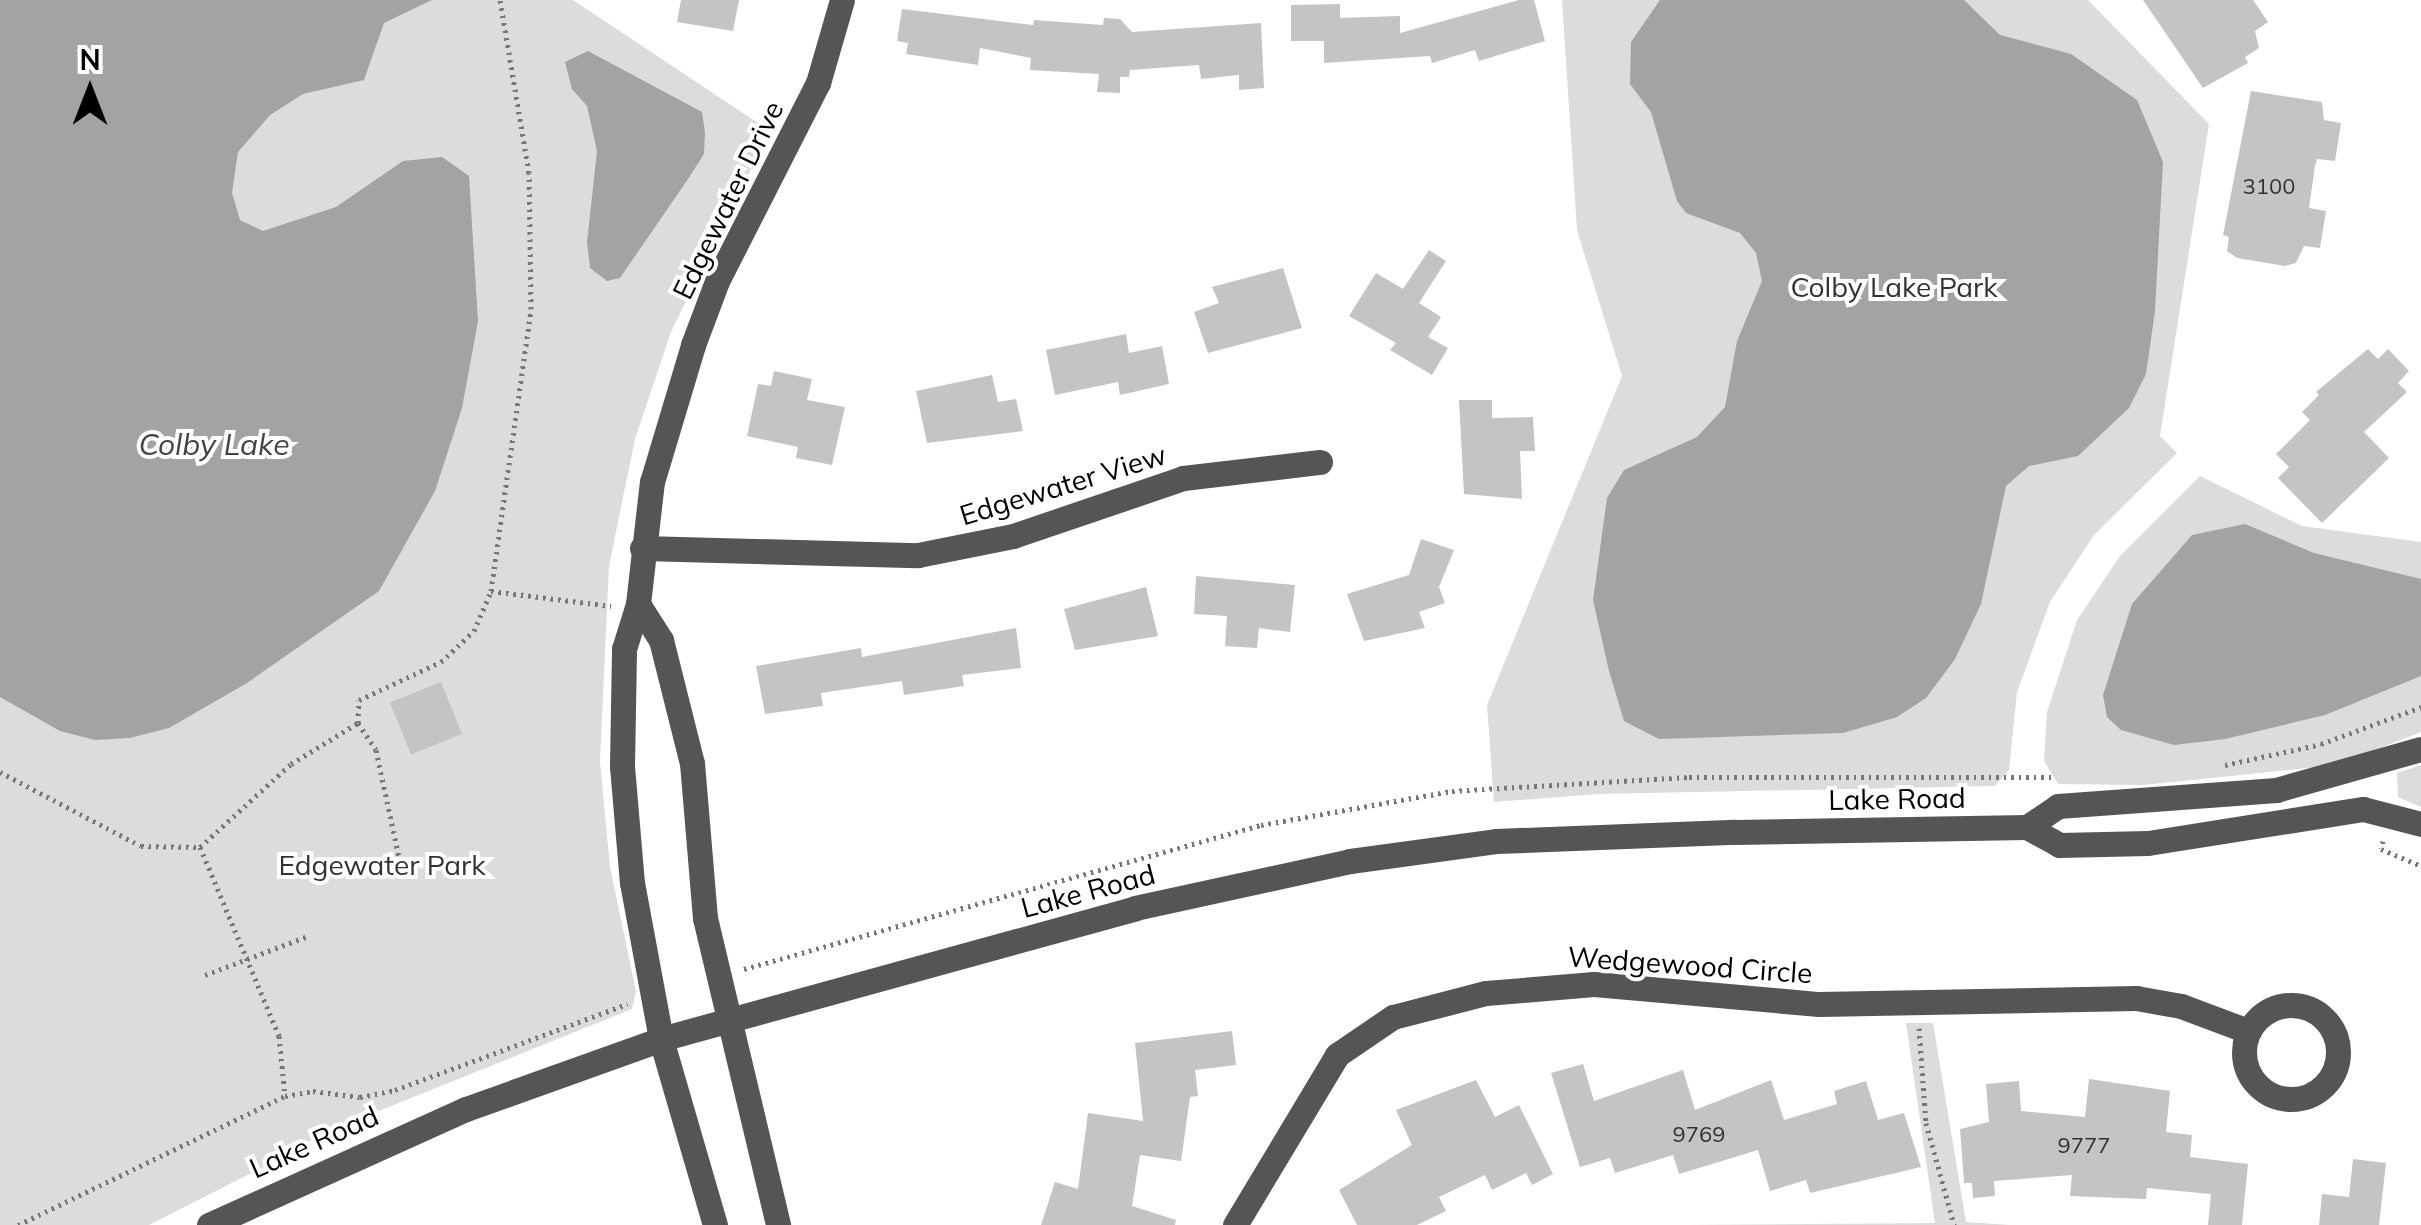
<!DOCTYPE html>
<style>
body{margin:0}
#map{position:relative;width:2421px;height:1225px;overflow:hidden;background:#fff;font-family:Mulish,sans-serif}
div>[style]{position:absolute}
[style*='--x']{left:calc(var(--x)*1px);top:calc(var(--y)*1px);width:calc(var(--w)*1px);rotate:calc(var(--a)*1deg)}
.green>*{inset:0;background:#dcdcdc}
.water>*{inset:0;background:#a3a3a3}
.building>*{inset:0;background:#c4c4c4;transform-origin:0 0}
.path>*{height:5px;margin-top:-2.5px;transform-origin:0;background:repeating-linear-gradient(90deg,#777 0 2.5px,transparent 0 7.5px)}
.minor>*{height:25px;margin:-12.5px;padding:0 12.5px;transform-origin:12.5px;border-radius:12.5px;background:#555}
.minor>.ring{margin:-12.5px;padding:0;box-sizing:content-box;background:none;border:25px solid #555;border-radius:50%}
span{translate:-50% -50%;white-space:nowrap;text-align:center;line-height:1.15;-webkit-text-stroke:8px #fff;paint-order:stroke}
.number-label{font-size:22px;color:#313131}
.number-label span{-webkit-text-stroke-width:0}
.street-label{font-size:28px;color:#000}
.park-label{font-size:28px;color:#333}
.water-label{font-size:30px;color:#444;font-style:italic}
.north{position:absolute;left:40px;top:40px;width:100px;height:100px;-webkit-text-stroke:8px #fff;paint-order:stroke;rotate:0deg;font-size:28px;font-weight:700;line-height:40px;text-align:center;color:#000}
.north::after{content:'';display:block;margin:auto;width:35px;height:45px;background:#000;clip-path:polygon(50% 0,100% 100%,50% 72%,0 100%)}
</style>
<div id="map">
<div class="green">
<i style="clip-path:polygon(0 0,573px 0,770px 131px,671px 332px,635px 439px,609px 566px,600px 761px,610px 867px,636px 991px,632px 1009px,354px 1121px,149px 1225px,0 1225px)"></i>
<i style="clip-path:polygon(1562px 0,2088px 0,2209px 124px,2160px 436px,2177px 453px,2094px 535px,2050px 602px,2017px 692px,2009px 770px,1995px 786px,1599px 794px,1494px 802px,1487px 705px,1622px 376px,1577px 230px)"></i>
<i style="clip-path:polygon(2200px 476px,2302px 526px,2421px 542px,2421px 732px,2336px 765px,2144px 785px,2058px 784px,2044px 761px,2047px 712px,2077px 620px,2120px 556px)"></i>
<i style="clip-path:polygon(2421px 765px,2421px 807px,2398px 797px,2397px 773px)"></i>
<i style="clip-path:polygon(1906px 1023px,1933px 1023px,1966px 1222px,2010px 1225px,1687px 1225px,1935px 1223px)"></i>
</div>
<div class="water">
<i style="clip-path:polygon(0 0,432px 0,384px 23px,364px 80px,303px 94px,270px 115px,238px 152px,232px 193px,240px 220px,263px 231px,336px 207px,403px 161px,442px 157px,469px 176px,478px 321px,462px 408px,435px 491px,379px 591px,247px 683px,169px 728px,130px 738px,95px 740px,60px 731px,0 697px)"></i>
<i style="clip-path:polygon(1660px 0,1964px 0,2000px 35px,2071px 54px,2137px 100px,2163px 162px,2155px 311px,2146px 374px,2129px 408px,2078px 456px,2029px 466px,2006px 486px,1981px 604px,1955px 659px,1926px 698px,1897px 717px,1843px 733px,1659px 739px,1624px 721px,1609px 671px,1593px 600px,1607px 498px,1624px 470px,1697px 437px,1725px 407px,1737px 341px,1762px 281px,1756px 253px,1740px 233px,1686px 213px,1677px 201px,1651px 112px,1630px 84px,1631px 42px)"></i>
<i style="clip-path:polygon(588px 51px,702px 112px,705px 132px,704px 154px,688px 179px,620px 278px,607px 281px,590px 268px,587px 242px,597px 151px,587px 106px,572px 89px,565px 62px)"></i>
<i style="clip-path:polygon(2245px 524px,2314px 553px,2421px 579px,2421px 676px,2325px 715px,2225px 739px,2174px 745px,2121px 730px,2107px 717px,2103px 695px,2132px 604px,2192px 535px)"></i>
</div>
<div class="building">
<i style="clip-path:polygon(681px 0,739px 0,733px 31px,677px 22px)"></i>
<i style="clip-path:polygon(1519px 0,1534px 0,1545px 41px,1479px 61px,1475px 50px,1432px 63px,1430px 56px,1324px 63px,1324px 41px,1291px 41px,1291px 5px,1340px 4px,1340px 18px,1400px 16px,1400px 33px)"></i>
<i style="clip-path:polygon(2143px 0,2253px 0,2268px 22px,2255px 31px,2259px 48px,2245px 57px,2248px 63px,2203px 88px)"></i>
<i style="clip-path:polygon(902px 9px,1033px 25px,1034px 20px,1103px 25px,1104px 18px,1120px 19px,1132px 32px,1261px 23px,1264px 88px,1239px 90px,1239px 75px,1201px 79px,1199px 65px,1130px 70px,1129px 77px,1120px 77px,1120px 93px,1097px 92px,1099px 74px,1030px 70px,1031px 58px,980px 48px,978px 65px,906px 54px,908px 43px,897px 41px)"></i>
<i style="clip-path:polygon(2251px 91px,2322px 102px,2324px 120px,2341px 123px,2335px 161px,2317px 159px,2315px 166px,2309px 208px,2326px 211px,2320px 248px,2304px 246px,2296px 263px,2285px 266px,2237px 258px,2227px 251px,2229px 237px,2223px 235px)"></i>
<i style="clip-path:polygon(1429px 250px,1446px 261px,1419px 303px,1441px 317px,1428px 337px,1448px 348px,1432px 375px,1390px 350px,1396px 343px,1349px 316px,1376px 273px,1403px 289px)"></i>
<i style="clip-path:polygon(1283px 268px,1302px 328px,1208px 353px,1194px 312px,1219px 303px,1212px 287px)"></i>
<i style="clip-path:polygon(1126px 334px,1129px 353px,1162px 346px,1169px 384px,1120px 395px,1118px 382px,1055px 395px,1046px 350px)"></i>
<i style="clip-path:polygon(2368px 349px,2378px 359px,2388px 349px,2409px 371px,2398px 383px,2407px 392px,2364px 432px,2389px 458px,2322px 523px,2278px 478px,2289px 467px,2276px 454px,2310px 420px,2302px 412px,2319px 395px,2316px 392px)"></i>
<i style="clip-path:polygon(774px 371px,812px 379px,807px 400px,845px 407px,832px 465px,796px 458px,798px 447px,747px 436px,758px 384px,771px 386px)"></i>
<i style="clip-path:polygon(992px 375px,998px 402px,1016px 399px,1023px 431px,927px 443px,916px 391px)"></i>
<i style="clip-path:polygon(1459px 400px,1492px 400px,1492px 418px,1533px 417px,1535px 451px,1520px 451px,1522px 499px,1464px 494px)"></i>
<i style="clip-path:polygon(1421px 539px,1454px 550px,1439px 587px,1445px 603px,1419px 612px,1425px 628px,1364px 641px,1347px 594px,1409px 575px)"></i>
<i style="clip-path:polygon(1196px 576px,1295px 585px,1290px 632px,1259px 628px,1257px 648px,1225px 646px,1227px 616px,1194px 614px)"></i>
<i style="clip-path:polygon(1146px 587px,1158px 636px,1075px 650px,1064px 609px)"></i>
<i style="clip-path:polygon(1016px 628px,1021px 668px,962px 675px,964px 686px,904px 695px,902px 681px,821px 693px,823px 706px,765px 714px,756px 666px,861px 648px,862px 657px)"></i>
<i style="left:441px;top:682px;width:56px;height:55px;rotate:68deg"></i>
<i style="clip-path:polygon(1232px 1031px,1236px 1065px,1195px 1070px,1198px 1096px,1190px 1097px,1181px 1161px,1140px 1155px,1132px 1206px,1176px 1220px,1175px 1225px,1041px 1225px,1055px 1182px,1078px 1189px,1088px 1113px,1143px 1121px,1135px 1043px)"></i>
<i style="clip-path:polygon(1583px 1064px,1594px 1101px,1683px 1070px,1695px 1110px,1771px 1080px,1784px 1120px,1837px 1104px,1834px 1091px,1866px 1081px,1878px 1120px,1904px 1113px,1921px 1167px,1810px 1193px,1806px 1180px,1770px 1191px,1758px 1150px,1679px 1174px,1673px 1155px,1615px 1173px,1610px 1158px,1580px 1167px,1551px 1073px)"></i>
<i style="clip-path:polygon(2089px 1079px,2170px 1091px,2166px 1132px,2192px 1135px,2190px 1157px,2248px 1164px,2242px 1225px,2208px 1225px,2211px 1194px,2147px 1188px,2146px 1199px,2070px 1196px,2072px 1175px,1994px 1181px,1995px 1196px,1973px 1198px,1972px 1183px,1964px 1183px,1960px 1129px,1989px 1122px,1986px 1084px,2019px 1081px,2021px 1111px,2085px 1117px)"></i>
<i style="clip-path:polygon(1476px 1080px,1495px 1117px,1519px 1105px,1553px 1174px,1532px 1185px,1526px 1173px,1492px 1190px,1485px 1175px,1439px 1197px,1446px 1211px,1417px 1225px,1357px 1225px,1339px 1190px,1412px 1145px,1396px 1110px)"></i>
<i style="clip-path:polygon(2353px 1159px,2386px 1163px,2379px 1225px,2319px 1225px,2322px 1194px,2349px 1197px)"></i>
</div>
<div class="path">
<i style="--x:491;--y:591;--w:121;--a:7.1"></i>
<i style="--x:358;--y:723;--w:32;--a:56"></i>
<i style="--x:376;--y:750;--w:120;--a:77.9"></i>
<i style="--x:2225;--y:765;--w:98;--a:-12.3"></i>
<i style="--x:2321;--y:744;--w:107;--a:-20.3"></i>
<i style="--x:0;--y:772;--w:159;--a:27.7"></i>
<i style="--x:141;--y:846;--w:59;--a:1"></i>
<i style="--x:200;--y:847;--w:123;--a:-42.4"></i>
<i style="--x:291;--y:764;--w:79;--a:-31.5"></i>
<i style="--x:358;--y:723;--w:23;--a:-88"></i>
<i style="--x:359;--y:700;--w:90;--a:-24.9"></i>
<i style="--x:441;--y:662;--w:45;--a:-43.2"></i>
<i style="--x:474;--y:631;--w:43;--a:-67"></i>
<i style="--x:491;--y:591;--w:285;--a:-81.9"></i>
<i style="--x:531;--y:309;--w:136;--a:-90.8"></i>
<i style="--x:529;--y:173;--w:175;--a:-99.5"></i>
<i style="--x:2383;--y:841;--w:8;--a:104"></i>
<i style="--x:2381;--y:849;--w:43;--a:23"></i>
<i style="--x:200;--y:847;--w:205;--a:67.3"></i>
<i style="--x:279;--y:1036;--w:60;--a:84.3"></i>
<i style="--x:744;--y:969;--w:537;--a:-15.56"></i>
<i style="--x:1261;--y:825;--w:194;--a:-10.1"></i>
<i style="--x:1452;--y:791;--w:237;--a:-3.4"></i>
<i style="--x:1689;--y:777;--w:366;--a:0"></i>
<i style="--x:205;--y:975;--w:110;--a:-20.7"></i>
<i style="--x:1919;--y:1028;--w:95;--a:85.8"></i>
<i style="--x:1926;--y:1123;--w:106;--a:74.6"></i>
<i style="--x:18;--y:1225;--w:297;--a:-25.8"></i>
<i style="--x:285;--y:1096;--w:28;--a:-10"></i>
<i style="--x:313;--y:1091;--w:47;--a:7.3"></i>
<i style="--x:360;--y:1097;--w:36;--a:-11"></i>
<i style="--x:395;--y:1090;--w:248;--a:-20.3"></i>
</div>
<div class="minor">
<i style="--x:642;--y:548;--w:276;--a:1.5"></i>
<i style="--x:918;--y:555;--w:97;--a:-11.3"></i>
<i style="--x:1013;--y:536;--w:180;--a:-18.8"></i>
<i style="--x:1183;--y:478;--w:138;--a:-6.7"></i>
<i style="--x:638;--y:604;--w:43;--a:57.4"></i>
<i style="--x:661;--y:640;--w:127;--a:75.9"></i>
<i style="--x:692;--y:763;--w:156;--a:85.2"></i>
<i style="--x:705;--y:918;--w:316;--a:76.6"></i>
<i style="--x:2027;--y:827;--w:37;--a:-34"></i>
<i style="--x:2058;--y:806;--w:219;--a:-4.2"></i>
<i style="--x:2276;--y:790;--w:151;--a:-15.8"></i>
<i class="ring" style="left:2244px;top:1005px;width:69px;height:69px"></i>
<i style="--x:209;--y:1225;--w:282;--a:-24.3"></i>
<i style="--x:466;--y:1109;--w:207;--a:-19.7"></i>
<i style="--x:661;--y:1039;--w:492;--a:-15.4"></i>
<i style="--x:1135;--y:908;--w:220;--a:-12.3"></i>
<i style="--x:1350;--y:861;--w:147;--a:-7.8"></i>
<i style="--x:1496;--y:841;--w:239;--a:-2.2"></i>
<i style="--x:1735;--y:832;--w:292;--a:-1"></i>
<i style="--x:2027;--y:827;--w:37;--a:29"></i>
<i style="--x:2059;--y:845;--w:89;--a:-1.3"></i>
<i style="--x:2148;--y:843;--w:218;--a:-9"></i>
<i style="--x:2363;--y:809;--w:60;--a:14.5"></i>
<i style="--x:715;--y:1225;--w:194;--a:-106.2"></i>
<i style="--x:661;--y:1039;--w:159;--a:-100.5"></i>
<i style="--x:632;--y:883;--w:117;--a:-94.9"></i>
<i style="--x:622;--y:766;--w:117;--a:-89"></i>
<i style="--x:624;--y:649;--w:47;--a:-72.7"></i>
<i style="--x:638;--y:604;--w:123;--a:-83.5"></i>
<i style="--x:652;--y:482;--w:143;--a:-73.3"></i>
<i style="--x:693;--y:345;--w:68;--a:-69.4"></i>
<i style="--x:717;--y:281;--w:222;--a:-63"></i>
<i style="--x:818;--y:83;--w:86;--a:-73.9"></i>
<i style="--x:1235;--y:1225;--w:198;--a:-59"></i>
<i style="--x:1337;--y:1055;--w:68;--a:-34.2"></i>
<i style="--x:1393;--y:1017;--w:96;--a:-14.5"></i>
<i style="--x:1486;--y:993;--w:108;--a:-4.8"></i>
<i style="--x:1594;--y:984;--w:226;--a:5.1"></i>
<i style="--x:1819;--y:1004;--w:317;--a:-1.1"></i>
<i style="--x:2136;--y:998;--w:46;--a:10.1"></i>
<i style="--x:2181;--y:1006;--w:72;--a:20.5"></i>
</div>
<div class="number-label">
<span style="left:2269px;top:187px">3100</span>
<span style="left:1699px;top:1135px">9769</span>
<span style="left:2084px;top:1146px">9777</span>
</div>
<div class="street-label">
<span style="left:728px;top:200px;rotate:-64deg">Edgewater Drive</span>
<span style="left:1063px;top:485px;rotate:-17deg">Edgewater View</span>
<span style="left:1897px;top:799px;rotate:-1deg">Lake Road</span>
<span style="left:1088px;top:891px;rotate:-15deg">Lake Road</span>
<span style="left:1690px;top:965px;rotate:4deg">Wedgewood Circle</span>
<span style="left:314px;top:1142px;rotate:-24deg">Lake Road</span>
</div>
<div class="park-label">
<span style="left:1894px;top:287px">Colby Lake Park</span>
<span style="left:382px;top:865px">Edgewater Park</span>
</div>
<div class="water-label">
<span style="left:214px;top:444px">Colby Lake</span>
</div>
<div class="north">N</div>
</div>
